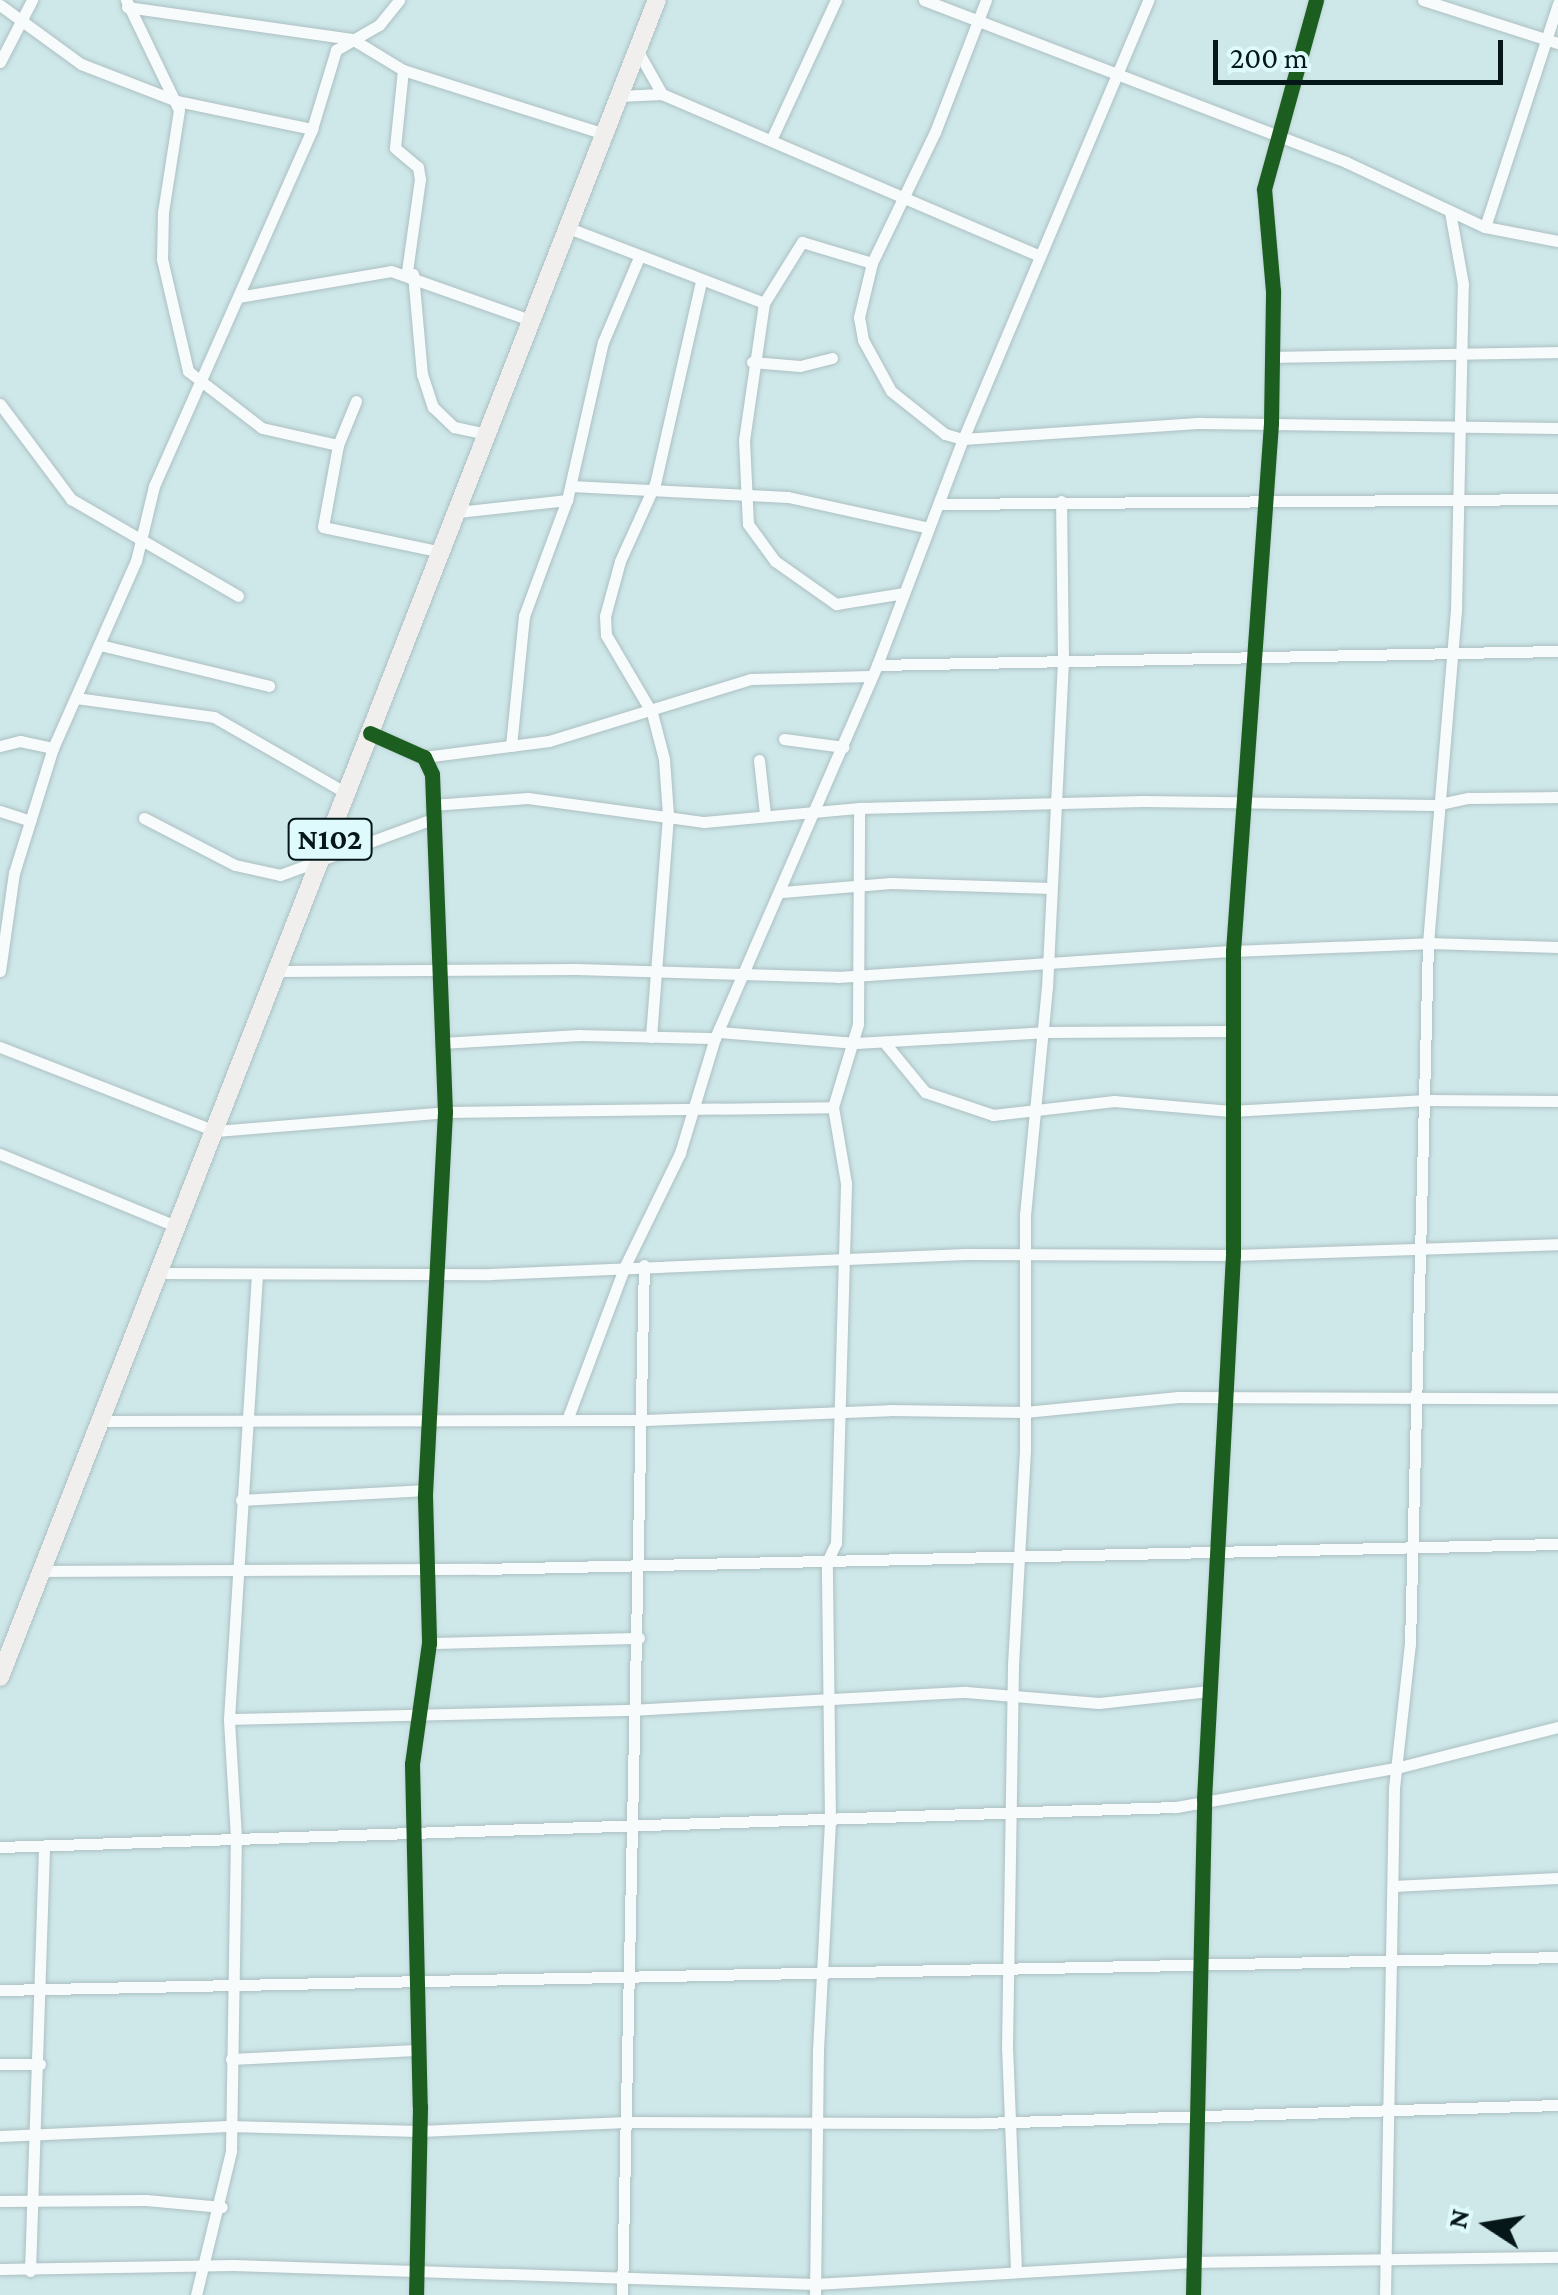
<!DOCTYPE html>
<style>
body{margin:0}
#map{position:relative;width:1558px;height:2295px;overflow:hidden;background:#cee7e9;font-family:"Crimson Pro",serif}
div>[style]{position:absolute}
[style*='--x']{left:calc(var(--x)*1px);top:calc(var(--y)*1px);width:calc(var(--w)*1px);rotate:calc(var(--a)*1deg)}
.roads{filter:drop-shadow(0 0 2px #acc0c2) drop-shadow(0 0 2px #acc0c2)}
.minor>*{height:11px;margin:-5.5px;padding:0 5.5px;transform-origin:5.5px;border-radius:5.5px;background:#f8fbfc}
.primary>*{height:18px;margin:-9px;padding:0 9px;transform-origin:9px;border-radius:9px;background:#f1efee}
.cycleway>*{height:15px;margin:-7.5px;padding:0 7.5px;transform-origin:7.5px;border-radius:7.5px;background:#1b5e20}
span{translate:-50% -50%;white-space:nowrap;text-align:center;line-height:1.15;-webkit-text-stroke:10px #defafc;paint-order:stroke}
.shield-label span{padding:2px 8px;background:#defafc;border:2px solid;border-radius:8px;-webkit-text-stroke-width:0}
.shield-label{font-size:30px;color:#051718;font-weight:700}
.north{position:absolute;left:1438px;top:2175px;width:100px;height:100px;-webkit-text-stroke:8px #defafc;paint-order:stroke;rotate:282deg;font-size:28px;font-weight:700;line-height:40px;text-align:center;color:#051718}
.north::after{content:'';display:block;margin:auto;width:35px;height:45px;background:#051718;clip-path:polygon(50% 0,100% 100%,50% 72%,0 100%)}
.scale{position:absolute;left:1213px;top:40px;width:290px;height:45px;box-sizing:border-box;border:5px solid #051718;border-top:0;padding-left:12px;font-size:30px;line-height:35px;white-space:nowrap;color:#051718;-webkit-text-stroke:8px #defafc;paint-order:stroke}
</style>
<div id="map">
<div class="roads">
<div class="minor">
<i style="--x:126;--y:0;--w:122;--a:64.3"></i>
<i style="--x:179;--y:110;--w:103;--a:98.9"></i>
<i style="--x:163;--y:212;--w:47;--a:91.2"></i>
<i style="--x:162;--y:259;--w:115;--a:76.9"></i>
<i style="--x:188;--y:371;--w:93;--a:37.6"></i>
<i style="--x:262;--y:428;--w:78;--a:12.6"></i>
<i style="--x:924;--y:0;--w:452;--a:21"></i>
<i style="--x:1346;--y:162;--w:153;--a:25.1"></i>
<i style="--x:1485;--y:227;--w:74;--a:10.9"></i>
<i style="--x:986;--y:0;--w:142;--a:111.1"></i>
<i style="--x:935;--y:132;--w:145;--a:115.7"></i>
<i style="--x:872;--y:263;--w:56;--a:103.5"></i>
<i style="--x:859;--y:317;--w:23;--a:80"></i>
<i style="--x:863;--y:340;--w:58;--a:61.2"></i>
<i style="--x:891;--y:391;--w:69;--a:38.5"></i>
<i style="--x:945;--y:434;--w:19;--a:16"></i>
<i style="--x:963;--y:439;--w:238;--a:-3.9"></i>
<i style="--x:1200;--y:423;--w:358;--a:0.8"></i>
<i style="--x:1423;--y:0;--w:142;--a:17.7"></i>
<i style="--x:0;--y:5;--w:100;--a:36.1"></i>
<i style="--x:81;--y:64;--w:103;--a:21.1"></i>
<i style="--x:177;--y:101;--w:138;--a:11.7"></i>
<i style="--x:127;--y:7;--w:227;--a:8.1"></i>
<i style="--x:352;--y:39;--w:60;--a:31.3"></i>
<i style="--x:403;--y:70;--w:209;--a:17.6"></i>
<i style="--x:637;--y:50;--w:51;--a:60.4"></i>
<i style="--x:0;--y:62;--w:70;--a:-62.7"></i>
<i style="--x:403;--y:70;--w:78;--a:95.9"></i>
<i style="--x:395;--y:148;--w:30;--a:40"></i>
<i style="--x:418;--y:167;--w:12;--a:81"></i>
<i style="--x:420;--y:179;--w:94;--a:98"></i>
<i style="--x:619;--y:96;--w:43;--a:-2.7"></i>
<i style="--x:662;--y:94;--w:411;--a:23.2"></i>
<i style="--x:771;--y:140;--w:154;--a:-65.1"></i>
<i style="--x:566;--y:227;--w:212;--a:21"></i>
<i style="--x:764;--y:303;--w:72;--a:-58.1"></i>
<i style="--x:802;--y:242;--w:73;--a:16.7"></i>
<i style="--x:1485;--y:227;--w:235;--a:-71.9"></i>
<i style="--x:413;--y:274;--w:100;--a:84.9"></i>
<i style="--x:422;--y:374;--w:35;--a:72"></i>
<i style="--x:433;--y:407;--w:29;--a:44"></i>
<i style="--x:454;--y:427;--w:34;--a:12"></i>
<i style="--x:238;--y:297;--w:155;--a:-9.6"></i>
<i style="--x:391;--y:271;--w:147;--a:19.4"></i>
<i style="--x:764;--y:303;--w:138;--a:98.3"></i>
<i style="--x:744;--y:440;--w:84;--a:87.3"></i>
<i style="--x:748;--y:524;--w:46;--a:53.9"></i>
<i style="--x:775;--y:561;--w:75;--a:35.2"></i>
<i style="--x:836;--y:604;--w:69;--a:-9.2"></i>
<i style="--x:1273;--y:357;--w:285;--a:-1"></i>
<i style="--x:752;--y:362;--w:48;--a:4.8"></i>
<i style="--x:800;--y:366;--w:33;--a:-14"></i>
<i style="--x:356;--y:401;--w:48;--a:112.2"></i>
<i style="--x:338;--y:445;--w:83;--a:100.4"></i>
<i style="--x:323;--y:527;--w:122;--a:11.9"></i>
<i style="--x:0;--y:404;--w:119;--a:53.2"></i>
<i style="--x:71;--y:499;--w:193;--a:30.1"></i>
<i style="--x:571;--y:486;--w:217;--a:2.9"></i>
<i style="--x:788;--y:497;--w:144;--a:12.4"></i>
<i style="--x:939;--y:504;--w:619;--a:-0.46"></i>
<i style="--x:458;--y:512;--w:110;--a:-6.3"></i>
<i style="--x:100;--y:645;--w:174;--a:13.6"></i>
<i style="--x:877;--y:665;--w:681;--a:-1.18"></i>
<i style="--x:76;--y:698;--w:139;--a:7.8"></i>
<i style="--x:214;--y:717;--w:155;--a:29.9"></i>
<i style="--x:370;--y:733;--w:59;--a:24"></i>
<i style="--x:424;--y:757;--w:19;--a:65"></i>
<i style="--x:432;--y:774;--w:338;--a:87.8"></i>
<i style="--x:445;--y:1112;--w:385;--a:93"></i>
<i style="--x:425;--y:1496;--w:147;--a:88.4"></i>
<i style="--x:429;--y:1643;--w:122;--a:98"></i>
<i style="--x:412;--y:1764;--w:343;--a:88.7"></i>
<i style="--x:420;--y:2107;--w:188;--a:91.2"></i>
<i style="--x:784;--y:739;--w:60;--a:7.7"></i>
<i style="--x:0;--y:746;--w:21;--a:-14"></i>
<i style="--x:20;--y:741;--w:34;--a:12"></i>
<i style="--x:511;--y:746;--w:131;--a:-84.3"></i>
<i style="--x:524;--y:616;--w:124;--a:-69.7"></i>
<i style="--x:567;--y:500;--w:162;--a:-77.2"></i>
<i style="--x:603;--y:342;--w:92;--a:-67"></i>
<i style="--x:424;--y:757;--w:126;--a:-7.3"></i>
<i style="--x:549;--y:741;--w:211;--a:-17.1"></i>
<i style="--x:751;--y:679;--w:120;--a:-1.4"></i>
<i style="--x:759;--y:760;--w:54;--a:83.7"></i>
<i style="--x:432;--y:805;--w:96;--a:-4.2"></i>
<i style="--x:528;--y:798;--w:178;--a:7.8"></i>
<i style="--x:704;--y:822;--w:156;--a:-5.2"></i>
<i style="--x:859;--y:808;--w:284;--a:-1.4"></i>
<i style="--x:1143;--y:801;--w:292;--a:0.8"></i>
<i style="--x:1435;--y:805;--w:35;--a:-12"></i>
<i style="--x:1469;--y:798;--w:89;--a:-0.6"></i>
<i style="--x:0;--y:811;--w:32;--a:18"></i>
<i style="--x:144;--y:818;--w:102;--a:27.3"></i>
<i style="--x:235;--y:865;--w:46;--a:12.5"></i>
<i style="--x:280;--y:875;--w:162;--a:-20.2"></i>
<i style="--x:782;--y:892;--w:109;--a:-4.7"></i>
<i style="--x:891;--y:883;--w:160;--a:1.8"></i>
<i style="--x:0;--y:971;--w:99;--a:-81.9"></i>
<i style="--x:14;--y:873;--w:131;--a:-72.7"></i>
<i style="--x:53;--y:748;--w:205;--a:-66.1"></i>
<i style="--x:136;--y:561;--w:77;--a:-76.5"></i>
<i style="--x:154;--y:486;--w:390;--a:-66.1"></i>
<i style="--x:312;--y:129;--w:83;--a:-73.1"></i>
<i style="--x:336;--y:50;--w:50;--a:-30.2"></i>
<i style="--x:379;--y:25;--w:32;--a:-51"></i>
<i style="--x:279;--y:971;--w:297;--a:-0.4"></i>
<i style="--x:576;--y:969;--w:262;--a:1.7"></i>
<i style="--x:838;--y:977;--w:396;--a:-3.8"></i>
<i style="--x:1233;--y:951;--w:195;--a:-2.3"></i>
<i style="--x:1428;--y:943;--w:130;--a:1.8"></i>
<i style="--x:719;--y:1032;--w:137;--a:4.6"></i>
<i style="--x:856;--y:1043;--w:188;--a:-3.3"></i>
<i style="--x:1044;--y:1032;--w:187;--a:-0.3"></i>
<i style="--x:651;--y:1037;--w:223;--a:-85.6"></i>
<i style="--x:668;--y:815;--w:56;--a:-94.1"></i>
<i style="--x:664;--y:759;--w:48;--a:-104.6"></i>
<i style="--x:652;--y:713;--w:91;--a:-120.5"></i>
<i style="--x:606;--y:635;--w:19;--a:-93"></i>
<i style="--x:605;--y:616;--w:57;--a:-74.7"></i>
<i style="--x:620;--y:561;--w:85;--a:-65.6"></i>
<i style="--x:655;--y:484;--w:207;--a:-77.2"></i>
<i style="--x:884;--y:1042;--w:65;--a:50.6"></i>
<i style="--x:925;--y:1092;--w:72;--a:18.7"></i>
<i style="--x:993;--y:1115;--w:122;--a:-6.6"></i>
<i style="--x:1114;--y:1101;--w:117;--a:4.9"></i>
<i style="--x:1231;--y:1111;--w:195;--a:-3.2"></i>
<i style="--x:1426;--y:1100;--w:132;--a:0.4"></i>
<i style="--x:441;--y:1043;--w:138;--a:-3.3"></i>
<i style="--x:579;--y:1035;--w:136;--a:1.3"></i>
<i style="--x:0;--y:1047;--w:232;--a:21.3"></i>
<i style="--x:216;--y:1131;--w:230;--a:-4.7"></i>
<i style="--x:445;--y:1112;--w:388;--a:-0.7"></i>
<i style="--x:0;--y:1154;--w:192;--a:22.3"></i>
<i style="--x:159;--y:1273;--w:332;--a:0.2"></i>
<i style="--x:491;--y:1274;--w:475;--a:-2.4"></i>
<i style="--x:966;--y:1254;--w:267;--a:0.2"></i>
<i style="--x:1233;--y:1255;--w:325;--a:-1.9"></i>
<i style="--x:567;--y:1420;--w:162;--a:-69.4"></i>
<i style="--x:624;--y:1268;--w:128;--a:-64"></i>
<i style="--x:680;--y:1153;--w:120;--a:-73.1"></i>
<i style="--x:715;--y:1038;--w:407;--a:-66.5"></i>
<i style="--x:877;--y:665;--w:242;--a:-69.2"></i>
<i style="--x:963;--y:439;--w:476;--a:-67.1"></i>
<i style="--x:98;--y:1421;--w:547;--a:-0.1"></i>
<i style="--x:645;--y:1420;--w:244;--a:-2.3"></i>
<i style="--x:889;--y:1410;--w:136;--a:0.8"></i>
<i style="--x:1025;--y:1412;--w:154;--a:-5.6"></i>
<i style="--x:1178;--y:1397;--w:380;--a:0.2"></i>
<i style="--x:241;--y:1500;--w:185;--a:-3.1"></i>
<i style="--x:42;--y:1571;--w:438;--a:-0.3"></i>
<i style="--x:480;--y:1569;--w:1078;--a:-1.33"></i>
<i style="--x:429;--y:1643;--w:210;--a:-1.4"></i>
<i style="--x:229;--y:1719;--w:401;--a:-1.3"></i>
<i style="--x:630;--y:1710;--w:336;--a:-3.1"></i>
<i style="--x:966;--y:1692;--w:133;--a:4.7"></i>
<i style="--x:1099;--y:1703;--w:111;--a:-6.2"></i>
<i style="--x:0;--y:1847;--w:1177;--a:-1.95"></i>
<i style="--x:1176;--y:1807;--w:223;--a:-10.1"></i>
<i style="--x:1396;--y:1768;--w:167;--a:-14.2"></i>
<i style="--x:1393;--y:1886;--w:165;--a:-2.8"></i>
<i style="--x:0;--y:1990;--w:1558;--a:-1.21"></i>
<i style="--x:231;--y:2059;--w:185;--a:-2.8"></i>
<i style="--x:0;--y:2064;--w:40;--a:0"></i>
<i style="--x:0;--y:2136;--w:228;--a:-2.5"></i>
<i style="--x:228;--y:2126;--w:192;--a:1.5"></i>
<i style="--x:420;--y:2131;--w:206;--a:-2.5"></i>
<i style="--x:626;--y:2122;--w:356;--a:0.2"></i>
<i style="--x:982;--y:2123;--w:576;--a:-1.79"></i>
<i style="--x:0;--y:2201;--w:146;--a:-0.4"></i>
<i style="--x:146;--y:2200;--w:76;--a:5.3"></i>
<i style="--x:0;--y:2269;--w:233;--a:-1"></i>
<i style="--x:233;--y:2265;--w:582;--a:1.87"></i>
<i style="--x:815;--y:2284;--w:380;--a:-3.3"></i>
<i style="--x:1194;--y:2262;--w:364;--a:-0.8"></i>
<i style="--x:1016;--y:2270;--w:222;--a:-92.3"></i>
<i style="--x:1007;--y:2048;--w:383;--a:-89.1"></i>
<i style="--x:1013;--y:1665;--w:216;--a:-86.8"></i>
<i style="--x:1025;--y:1449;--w:234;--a:-90"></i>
<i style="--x:1025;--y:1215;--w:228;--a:-84.5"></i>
<i style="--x:1047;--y:988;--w:327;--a:-87.2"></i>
<i style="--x:1063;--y:661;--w:160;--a:-90.7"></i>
<i style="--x:30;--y:2271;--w:424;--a:-88.1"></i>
<i style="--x:196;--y:2295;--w:148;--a:-76.3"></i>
<i style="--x:231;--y:2151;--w:313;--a:-89.1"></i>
<i style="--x:236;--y:1838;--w:119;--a:-93.4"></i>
<i style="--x:229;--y:1719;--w:445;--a:-86.4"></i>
<i style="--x:622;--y:2295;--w:1030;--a:-88.78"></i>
<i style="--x:815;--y:2295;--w:245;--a:-89.3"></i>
<i style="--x:818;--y:2050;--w:228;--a:-87"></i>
<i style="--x:830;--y:1822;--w:260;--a:-90.7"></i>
<i style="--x:827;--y:1562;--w:21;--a:-65"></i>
<i style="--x:836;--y:1543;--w:360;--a:-88.4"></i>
<i style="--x:846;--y:1183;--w:77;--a:-99.7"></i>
<i style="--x:833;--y:1107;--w:87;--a:-73.2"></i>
<i style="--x:858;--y:1024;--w:216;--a:-89.7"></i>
<i style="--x:1193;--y:2295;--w:496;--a:-88.7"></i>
<i style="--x:1204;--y:1799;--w:545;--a:-86.95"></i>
<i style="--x:1233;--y:1255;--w:304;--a:-90"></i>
<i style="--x:1233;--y:951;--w:529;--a:-85.88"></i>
<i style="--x:1271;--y:423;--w:132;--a:-89.1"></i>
<i style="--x:1273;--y:291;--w:102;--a:-95"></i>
<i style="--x:1264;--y:189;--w:196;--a:-74.6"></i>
<i style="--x:1385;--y:2295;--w:507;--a:-88.98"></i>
<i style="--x:1394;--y:1788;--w:145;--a:-83.7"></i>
<i style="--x:1410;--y:1644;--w:701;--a:-88.53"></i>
<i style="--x:1428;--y:943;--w:334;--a:-85.2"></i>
<i style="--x:1456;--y:610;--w:326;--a:-88.8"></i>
<i style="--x:1463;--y:284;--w:73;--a:-100.2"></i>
</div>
<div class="primary">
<i style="--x:0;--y:1677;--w:1801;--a:-68.61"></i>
</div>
</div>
<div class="cycleway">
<i style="--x:370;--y:733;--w:59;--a:24"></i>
<i style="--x:424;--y:757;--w:19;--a:65"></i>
<i style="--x:432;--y:774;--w:338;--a:87.8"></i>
<i style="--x:445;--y:1112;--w:385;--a:93"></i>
<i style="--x:425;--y:1496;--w:147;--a:88.4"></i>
<i style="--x:429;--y:1643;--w:122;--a:98"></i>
<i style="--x:412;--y:1764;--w:343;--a:88.7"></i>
<i style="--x:420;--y:2107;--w:188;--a:91.2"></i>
<i style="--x:1193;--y:2295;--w:496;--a:-88.7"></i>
<i style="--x:1204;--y:1799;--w:545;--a:-86.95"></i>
<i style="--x:1233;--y:1255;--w:304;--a:-90"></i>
<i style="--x:1233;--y:951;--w:529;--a:-85.88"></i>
<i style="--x:1271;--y:423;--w:132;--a:-89.1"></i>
<i style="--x:1273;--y:291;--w:102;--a:-95"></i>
<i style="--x:1264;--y:189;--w:196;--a:-74.6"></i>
</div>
<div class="shield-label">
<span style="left:330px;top:839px">N102</span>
</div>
<div class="north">N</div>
<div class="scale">200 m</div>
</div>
